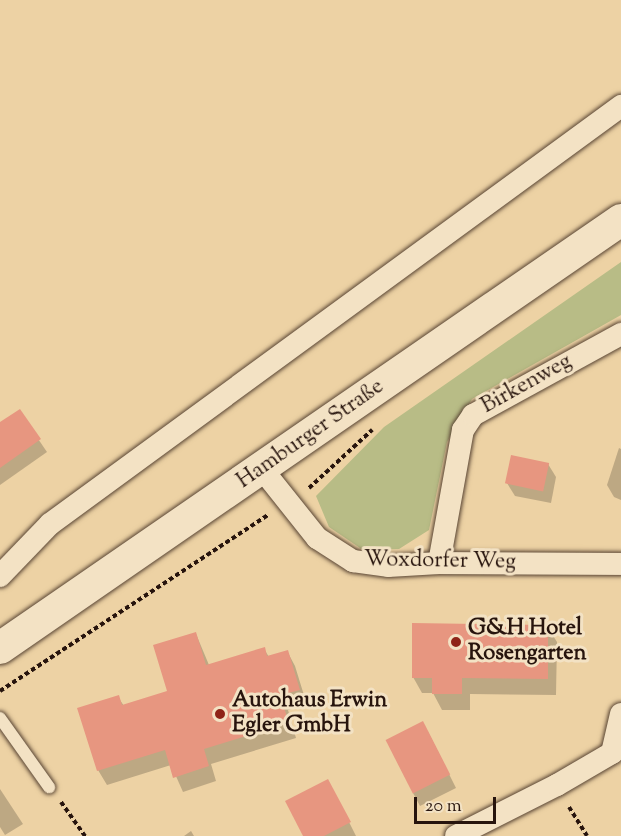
<!DOCTYPE html>
<meta charset="utf-8">
<style>
body{margin:0}
#map{position:relative;width:621px;height:836px;overflow:hidden;background:#edd2a4;font-family:"Sorts Mill Goudy",serif}
div>[style]{position:absolute}
[style*='--x']{left:calc(var(--x)*1px);top:calc(var(--y)*1px);width:calc(var(--w)*1px);rotate:calc(var(--a)*1deg)}
.green>*{inset:0;background:#b8bc86}
.shadow>*{inset:0;background:#0003}
.building>*{inset:0;background:#e79680;transform-origin:0 0}
.path>*{height:4px;margin-top:-2px;transform-origin:0;background:repeating-linear-gradient(90deg,#27140d 0 4.5px,transparent 0 7.5px)}
.roads{filter:drop-shadow(0 0 2px #584433) drop-shadow(0 0 2px #584433)}
.service>*{height:12px;margin:-6px;padding:0 6px;transform-origin:6px;border-radius:6px;background:#f3e2c4}
.minor>*{height:22px;margin:-11px;padding:0 11px;transform-origin:11px;border-radius:11px;background:#f3e2c4}
.secondary>*{height:32px;margin:-16px;padding:0 16px;transform-origin:16px;border-radius:16px;background:#f3e2c4}
.dots>*{width:16px;height:16px;translate:-50% -50%;box-sizing:border-box;border:3px solid #f3e2c4;border-radius:50%}
span{translate:-50% -50%;white-space:nowrap;text-align:center;line-height:1.15;-webkit-text-stroke:6px #f3e2c4;paint-order:stroke}
.street-label{font-size:22px;color:#27140d}
.poi-label{font-size:22px;color:#27140d;font-weight:700}
.left{translate:0 -50%;text-align:left}
.scale{position:absolute;left:414px;top:797px;width:82px;height:27px;box-sizing:border-box;border:3px solid #27140d;border-top:0;padding-left:8px;font-size:18px;line-height:21px;white-space:nowrap;color:#27140d;-webkit-text-stroke:4px #f3e2c4;paint-order:stroke}
</style>
<div id="map">
<div class="green">
<i style="clip-path:polygon(621px 262px,621px 315px,472px 399px,447px 442px,429px 530px,399px 549px,363px 550px,329px 527px,316px 496px,384px 427px)"></i>
</div>
<div class="shadow">
<i style="clip-path:polygon(19px 411px,47px 452px,0 485px,0 424px)"></i>
<i style="clip-path:polygon(619px 448px,621px 449px,621px 500px,614px 497px,607px 485px)"></i>
<i style="clip-path:polygon(548px 464px,556px 477px,551px 503px,515px 496px,507px 483px)"></i>
<i style="clip-path:polygon(547px 626px,557px 642px,556px 695px,470px 694px,470px 710px,442px 710px,433px 693px,422px 693px,413px 677px)"></i>
<i style="clip-path:polygon(196px 634px,209px 665px,264px 649px,269px 657px,287px 651px,295px 666px,307px 705px,288px 710px,296px 738px,211px 764px,216px 781px,183px 792px,171px 765px,107px 785px,98px 770px,118px 697px,124px 706px,169px 692px)"></i>
<i style="clip-path:polygon(430px 736px,456px 788px,420px 806px,413px 793px)"></i>
<i style="clip-path:polygon(0 789px,23px 824px,5px 835px,0 827px)"></i>
<i style="clip-path:polygon(335px 794px,356px 836px,305px 836px)"></i>
<i style="clip-path:polygon(191px 831px,194px 836px,184px 836px)"></i>
</div>
<div class="building">
<i style="clip-path:polygon(20px 409px,41px 439px,0 468px,0 422px)"></i>
<i style="left:511px;top:455px;width:39px;height:29px;rotate:12deg"></i>
<i style="clip-path:polygon(412px 623px,548px 625px,548px 679px,462px 678px,462px 694px,432px 694px,432px 678px,412px 678px)"></i>
<i style="clip-path:polygon(196px 632px,206px 665px,265px 647px,267px 656px,288px 650px,300px 690px,280px 695px,289px 723px,204px 749px,209px 766px,173px 778px,165px 750px,97px 771px,77px 708px,119px 695px,122px 705px,167px 691px,153px 645px)"></i>
<i style="left:423px;top:721px;width:60px;height:42px;rotate:63deg"></i>
<i style="clip-path:polygon(328px 779px,351px 822px,324px 836px,303px 836px,285px 801px)"></i>
</div>
<div class="path">
<i style="--x:309;--y:488;--w:86;--a:-42.6"></i>
<i style="--x:0;--y:691;--w:321;--a:-33.3"></i>
<i style="--x:61;--y:802;--w:42;--a:54.8"></i>
<i style="--x:569;--y:807;--w:34;--a:58"></i>
</div>
<div class="roads">
<div class="service">
<i style="--x:0;--y:718;--w:85;--a:54.6"></i>
</div>
<div class="minor">
<i style="--x:262;--y:469;--w:88;--a:51.4"></i>
<i style="--x:317;--y:538;--w:43;--a:32.6"></i>
<i style="--x:353;--y:561;--w:35;--a:8"></i>
<i style="--x:388;--y:566;--w:51;--a:-3.4"></i>
<i style="--x:439;--y:563;--w:182;--a:0.3"></i>
<i style="--x:439;--y:563;--w:135;--a:-79.8"></i>
<i style="--x:463;--y:430;--w:18;--a:-56"></i>
<i style="--x:473;--y:415;--w:169;--a:-28.7"></i>
<i style="--x:0;--y:576;--w:72;--a:-46.1"></i>
<i style="--x:50;--y:524;--w:708;--a:-36.21"></i>
<i style="--x:456;--y:836;--w:113;--a:-26.8"></i>
<i style="--x:557;--y:785;--w:64;--a:-30.2"></i>
<i style="--x:612;--y:753;--w:40;--a:-77"></i>
</div>
<div class="secondary">
<i style="--x:0;--y:648;--w:754;--a:-34.58"></i>
</div>
</div>
<div class="dots">
<i style="left:456px;top:642px;background:#8f2418"></i>
<i style="left:220px;top:714px;background:#8f2418"></i>
</div>
<div class="street-label">
<span style="left:527px;top:385px;rotate:-29deg">Birkenweg</span>
<span style="left:311px;top:435px;rotate:-35deg">Hamburger Straße</span>
<span style="left:440px;top:562px;rotate:1deg">Woxdorfer Weg</span>
</div>
<div class="poi-label">
<span class="left" style="left:468px;top:642px">G&amp;H Hotel<br>Rosengarten</span>
<span class="left" style="left:232px;top:714px">Autohaus Erwin<br>Egler GmbH</span>
</div>
<div class="scale">20 m</div>
</div>
